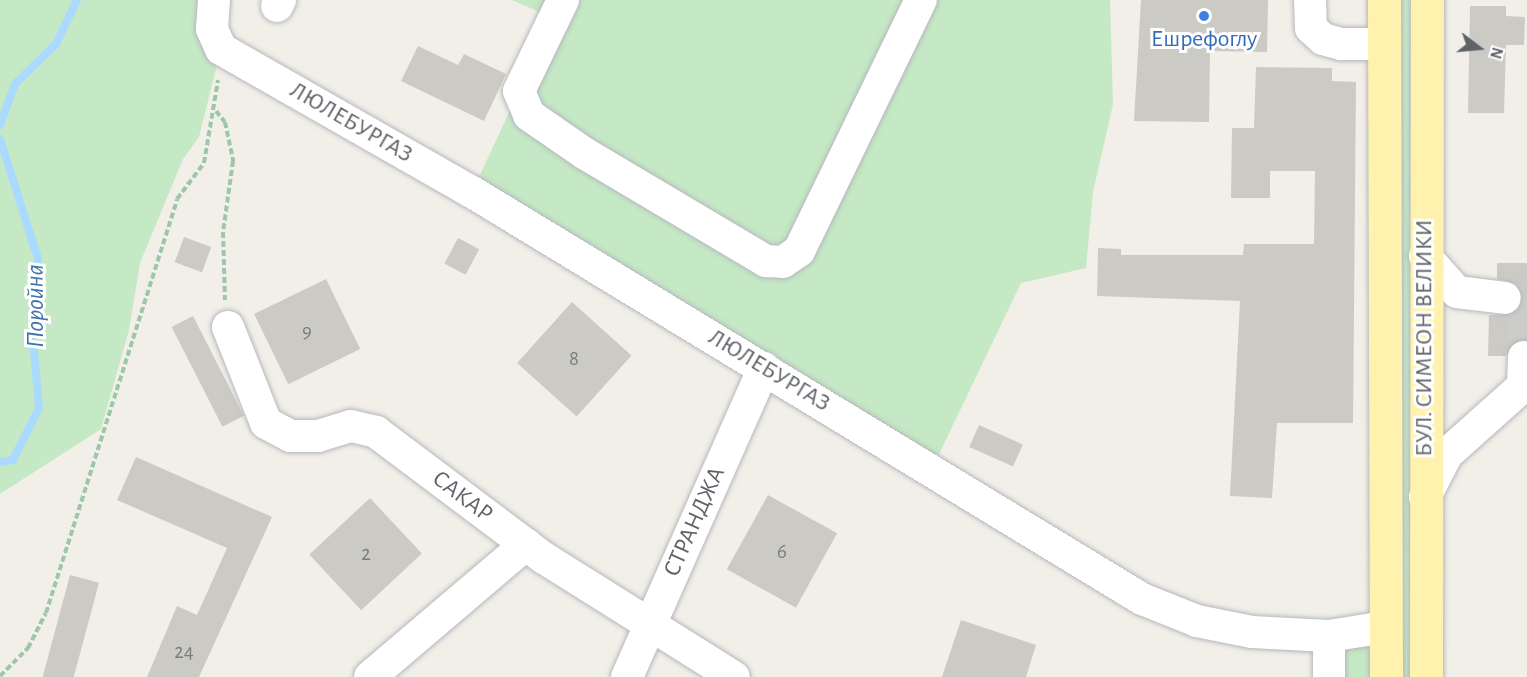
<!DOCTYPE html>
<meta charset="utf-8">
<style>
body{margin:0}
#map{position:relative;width:1527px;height:677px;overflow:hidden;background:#f1efe8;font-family:"Alegreya Sans",sans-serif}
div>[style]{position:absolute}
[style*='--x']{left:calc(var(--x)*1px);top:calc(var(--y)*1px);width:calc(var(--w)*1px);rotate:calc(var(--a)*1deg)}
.green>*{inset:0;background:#c5e8c5;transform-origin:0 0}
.stream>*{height:8px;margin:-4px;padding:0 4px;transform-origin:4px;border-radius:4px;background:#aadaff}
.building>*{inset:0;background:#cccac5;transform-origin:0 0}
.minor-tunnel>*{height:32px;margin-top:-16px;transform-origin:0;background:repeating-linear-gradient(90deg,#ccccc8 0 32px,transparent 0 48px)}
.path>*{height:4px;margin-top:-2px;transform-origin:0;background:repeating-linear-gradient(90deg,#9cc7a9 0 6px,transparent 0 9px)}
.roads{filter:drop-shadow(0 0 2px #b5b8bc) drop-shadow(0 0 2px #b5b8bc)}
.minor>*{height:32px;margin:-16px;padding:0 16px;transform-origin:16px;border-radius:16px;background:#fff}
.major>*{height:33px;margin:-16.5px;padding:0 16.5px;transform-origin:16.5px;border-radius:16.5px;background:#fff2af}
.dots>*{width:16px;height:16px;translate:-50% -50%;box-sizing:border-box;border:3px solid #fff;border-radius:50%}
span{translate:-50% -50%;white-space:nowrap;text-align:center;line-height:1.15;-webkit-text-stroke:6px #fff;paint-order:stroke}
.number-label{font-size:21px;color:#7a7d7f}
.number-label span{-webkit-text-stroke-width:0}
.shop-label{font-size:24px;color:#366cbe}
.street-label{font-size:24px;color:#5f6368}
.water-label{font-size:26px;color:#4174aa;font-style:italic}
.north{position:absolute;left:1449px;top:18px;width:60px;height:60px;-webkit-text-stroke:4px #fff;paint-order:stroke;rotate:106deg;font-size:16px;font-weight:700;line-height:24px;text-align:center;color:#5f6368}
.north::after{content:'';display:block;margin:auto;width:21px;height:27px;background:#5f6368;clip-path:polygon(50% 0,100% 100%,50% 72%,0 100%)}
</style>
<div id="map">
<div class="green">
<i style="clip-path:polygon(0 0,214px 0,221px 49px,199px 137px,183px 159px,140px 263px,129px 330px,101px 429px,0 494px)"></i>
<i style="clip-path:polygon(512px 0,1110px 0,1113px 104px,1093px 192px,1086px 268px,1021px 283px,931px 471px,472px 192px,553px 18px)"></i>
<i style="left:1400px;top:0;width:20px;height:677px"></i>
<i style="clip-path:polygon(1386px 627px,1386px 677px,1329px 677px,1329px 636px)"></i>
</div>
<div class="stream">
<i style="--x:0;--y:125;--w:44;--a:-69.9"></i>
<i style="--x:15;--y:84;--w:57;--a:-44.3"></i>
<i style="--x:56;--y:44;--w:49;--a:-64.5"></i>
<i style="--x:0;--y:139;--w:126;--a:72.4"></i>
<i style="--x:38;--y:259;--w:81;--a:93.5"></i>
<i style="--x:33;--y:340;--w:68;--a:85"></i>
<i style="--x:39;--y:408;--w:58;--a:116.6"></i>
<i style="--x:13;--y:460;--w:13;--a:171"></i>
</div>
<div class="building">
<i style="clip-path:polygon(1141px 0,1268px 0,1267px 52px,1210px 51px,1209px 122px,1134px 121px)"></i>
<i style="clip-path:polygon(1470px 6px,1506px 6px,1506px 16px,1525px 17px,1524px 45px,1506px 45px,1504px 113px,1468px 113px)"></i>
<i style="clip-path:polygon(418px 46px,458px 65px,464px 54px,506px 74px,484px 121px,401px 81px)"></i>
<i style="clip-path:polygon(1256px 67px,1332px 68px,1332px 81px,1356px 82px,1353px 423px,1277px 423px,1272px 498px,1230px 496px,1240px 301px,1097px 296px,1098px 248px,1121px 249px,1121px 255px,1243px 255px,1244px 244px,1314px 244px,1315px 171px,1270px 171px,1270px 198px,1231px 198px,1232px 128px,1254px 128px)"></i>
<i style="left:184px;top:237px;width:29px;height:27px;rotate:20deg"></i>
<i style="left:458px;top:238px;width:24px;height:29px;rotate:28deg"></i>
<i style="clip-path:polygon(1497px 263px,1527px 263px,1527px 340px,1515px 341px,1506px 356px,1488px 356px,1489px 315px,1513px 314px,1523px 300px,1516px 284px,1497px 279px)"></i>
<i style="left:326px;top:279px;width:78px;height:80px;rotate:64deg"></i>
<i style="left:572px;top:302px;width:80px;height:82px;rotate:42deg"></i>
<i style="left:193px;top:316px;width:112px;height:24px;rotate:63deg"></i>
<i style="left:979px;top:425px;width:48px;height:24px;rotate:24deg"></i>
<i style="clip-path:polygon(136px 457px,272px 517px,199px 677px,147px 677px,177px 606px,197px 615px,227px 548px,117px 500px)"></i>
<i style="left:768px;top:495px;width:79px;height:85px;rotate:29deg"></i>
<i style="left:370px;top:498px;width:76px;height:83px;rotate:47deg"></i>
<i style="left:70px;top:575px;width:30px;height:106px;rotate:15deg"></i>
<i style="clip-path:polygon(961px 620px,1036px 645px,1026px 677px,942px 677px)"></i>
</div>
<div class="minor-tunnel">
<i style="--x:1505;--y:298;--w:26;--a:39"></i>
<i style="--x:1525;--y:314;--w:43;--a:91.3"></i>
</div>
<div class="path">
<i style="--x:216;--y:111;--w:14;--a:51"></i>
<i style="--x:225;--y:122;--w:40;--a:78"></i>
<i style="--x:233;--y:161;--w:72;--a:98"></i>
<i style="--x:223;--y:232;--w:68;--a:88.3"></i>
<i style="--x:0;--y:676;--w:40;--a:-45"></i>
<i style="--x:28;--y:648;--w:39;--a:-63"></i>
<i style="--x:46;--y:613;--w:434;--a:-72.4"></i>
<i style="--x:177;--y:199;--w:45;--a:-53.1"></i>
<i style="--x:204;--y:163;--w:84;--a:-80.4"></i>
</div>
<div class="roads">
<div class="minor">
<i style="--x:214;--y:0;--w:29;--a:94"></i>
<i style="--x:212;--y:29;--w:22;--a:66"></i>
<i style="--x:221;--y:49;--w:289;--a:29.7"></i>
<i style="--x:472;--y:192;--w:784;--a:31.28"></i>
<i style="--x:1142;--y:599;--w:59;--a:21.8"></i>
<i style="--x:1197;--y:621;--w:56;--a:11.3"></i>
<i style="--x:1252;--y:632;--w:77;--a:3"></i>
<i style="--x:1329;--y:636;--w:58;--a:-9"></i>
<i style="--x:563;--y:0;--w:101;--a:115.8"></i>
<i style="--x:519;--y:91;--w:26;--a:67"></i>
<i style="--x:529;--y:115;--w:67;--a:34.6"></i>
<i style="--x:584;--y:153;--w:212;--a:30.7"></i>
<i style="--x:766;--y:261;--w:17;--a:3"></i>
<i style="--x:783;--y:262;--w:19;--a:-35"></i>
<i style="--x:799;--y:251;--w:279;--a:-64.1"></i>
<i style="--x:1310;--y:0;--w:28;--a:88"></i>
<i style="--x:1311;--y:28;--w:16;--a:43"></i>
<i style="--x:1323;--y:39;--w:19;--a:16"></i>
<i style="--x:1341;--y:44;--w:43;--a:0"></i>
<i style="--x:277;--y:6;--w:7;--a:-63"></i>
<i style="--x:1425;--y:256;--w:48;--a:48.4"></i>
<i style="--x:1457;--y:292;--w:48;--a:7.1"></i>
<i style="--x:228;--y:327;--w:103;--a:68.4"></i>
<i style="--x:266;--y:423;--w:27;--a:28"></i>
<i style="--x:290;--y:436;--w:28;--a:0"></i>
<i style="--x:318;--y:436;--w:34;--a:-17"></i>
<i style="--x:351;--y:426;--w:26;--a:13"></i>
<i style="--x:376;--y:432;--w:210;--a:36.9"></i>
<i style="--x:544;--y:558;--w:224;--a:32.1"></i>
<i style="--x:1425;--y:497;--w:48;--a:-62.9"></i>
<i style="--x:1447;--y:454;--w:102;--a:-41.8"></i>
<i style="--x:1523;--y:386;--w:29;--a:-88"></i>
<i style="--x:370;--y:677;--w:205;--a:-40.4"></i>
<i style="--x:627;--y:677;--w:338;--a:-66.1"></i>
<i style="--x:1329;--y:677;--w:41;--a:-90"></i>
</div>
<div class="major">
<i style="--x:1384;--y:0;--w:677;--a:89.83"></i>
<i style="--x:1426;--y:677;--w:677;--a:-89.92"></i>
</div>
</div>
<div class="dots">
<i style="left:1204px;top:16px;background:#3f7fe0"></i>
</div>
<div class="number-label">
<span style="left:307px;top:331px">9</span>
<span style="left:574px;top:359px">8</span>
<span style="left:782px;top:552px">6</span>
<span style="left:366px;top:554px">2</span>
<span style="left:184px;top:652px">24</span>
</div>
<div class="shop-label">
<span style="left:1204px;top:40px">Ешрефоглу</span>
</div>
<div class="street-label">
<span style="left:351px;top:123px;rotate:30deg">ЛЮЛЕБУРГАЗ</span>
<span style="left:1425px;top:338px;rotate:-90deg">БУЛ. СИМЕОН ВЕЛИКИ</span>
<span style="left:769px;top:371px;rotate:31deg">ЛЮЛЕБУРГАЗ</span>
<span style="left:462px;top:497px;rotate:37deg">САКАР</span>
<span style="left:695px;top:522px;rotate:-66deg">СТРАНДЖА</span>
</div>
<div class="water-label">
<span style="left:36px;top:306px;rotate:-90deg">Поройна</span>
</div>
<div class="north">N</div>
</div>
